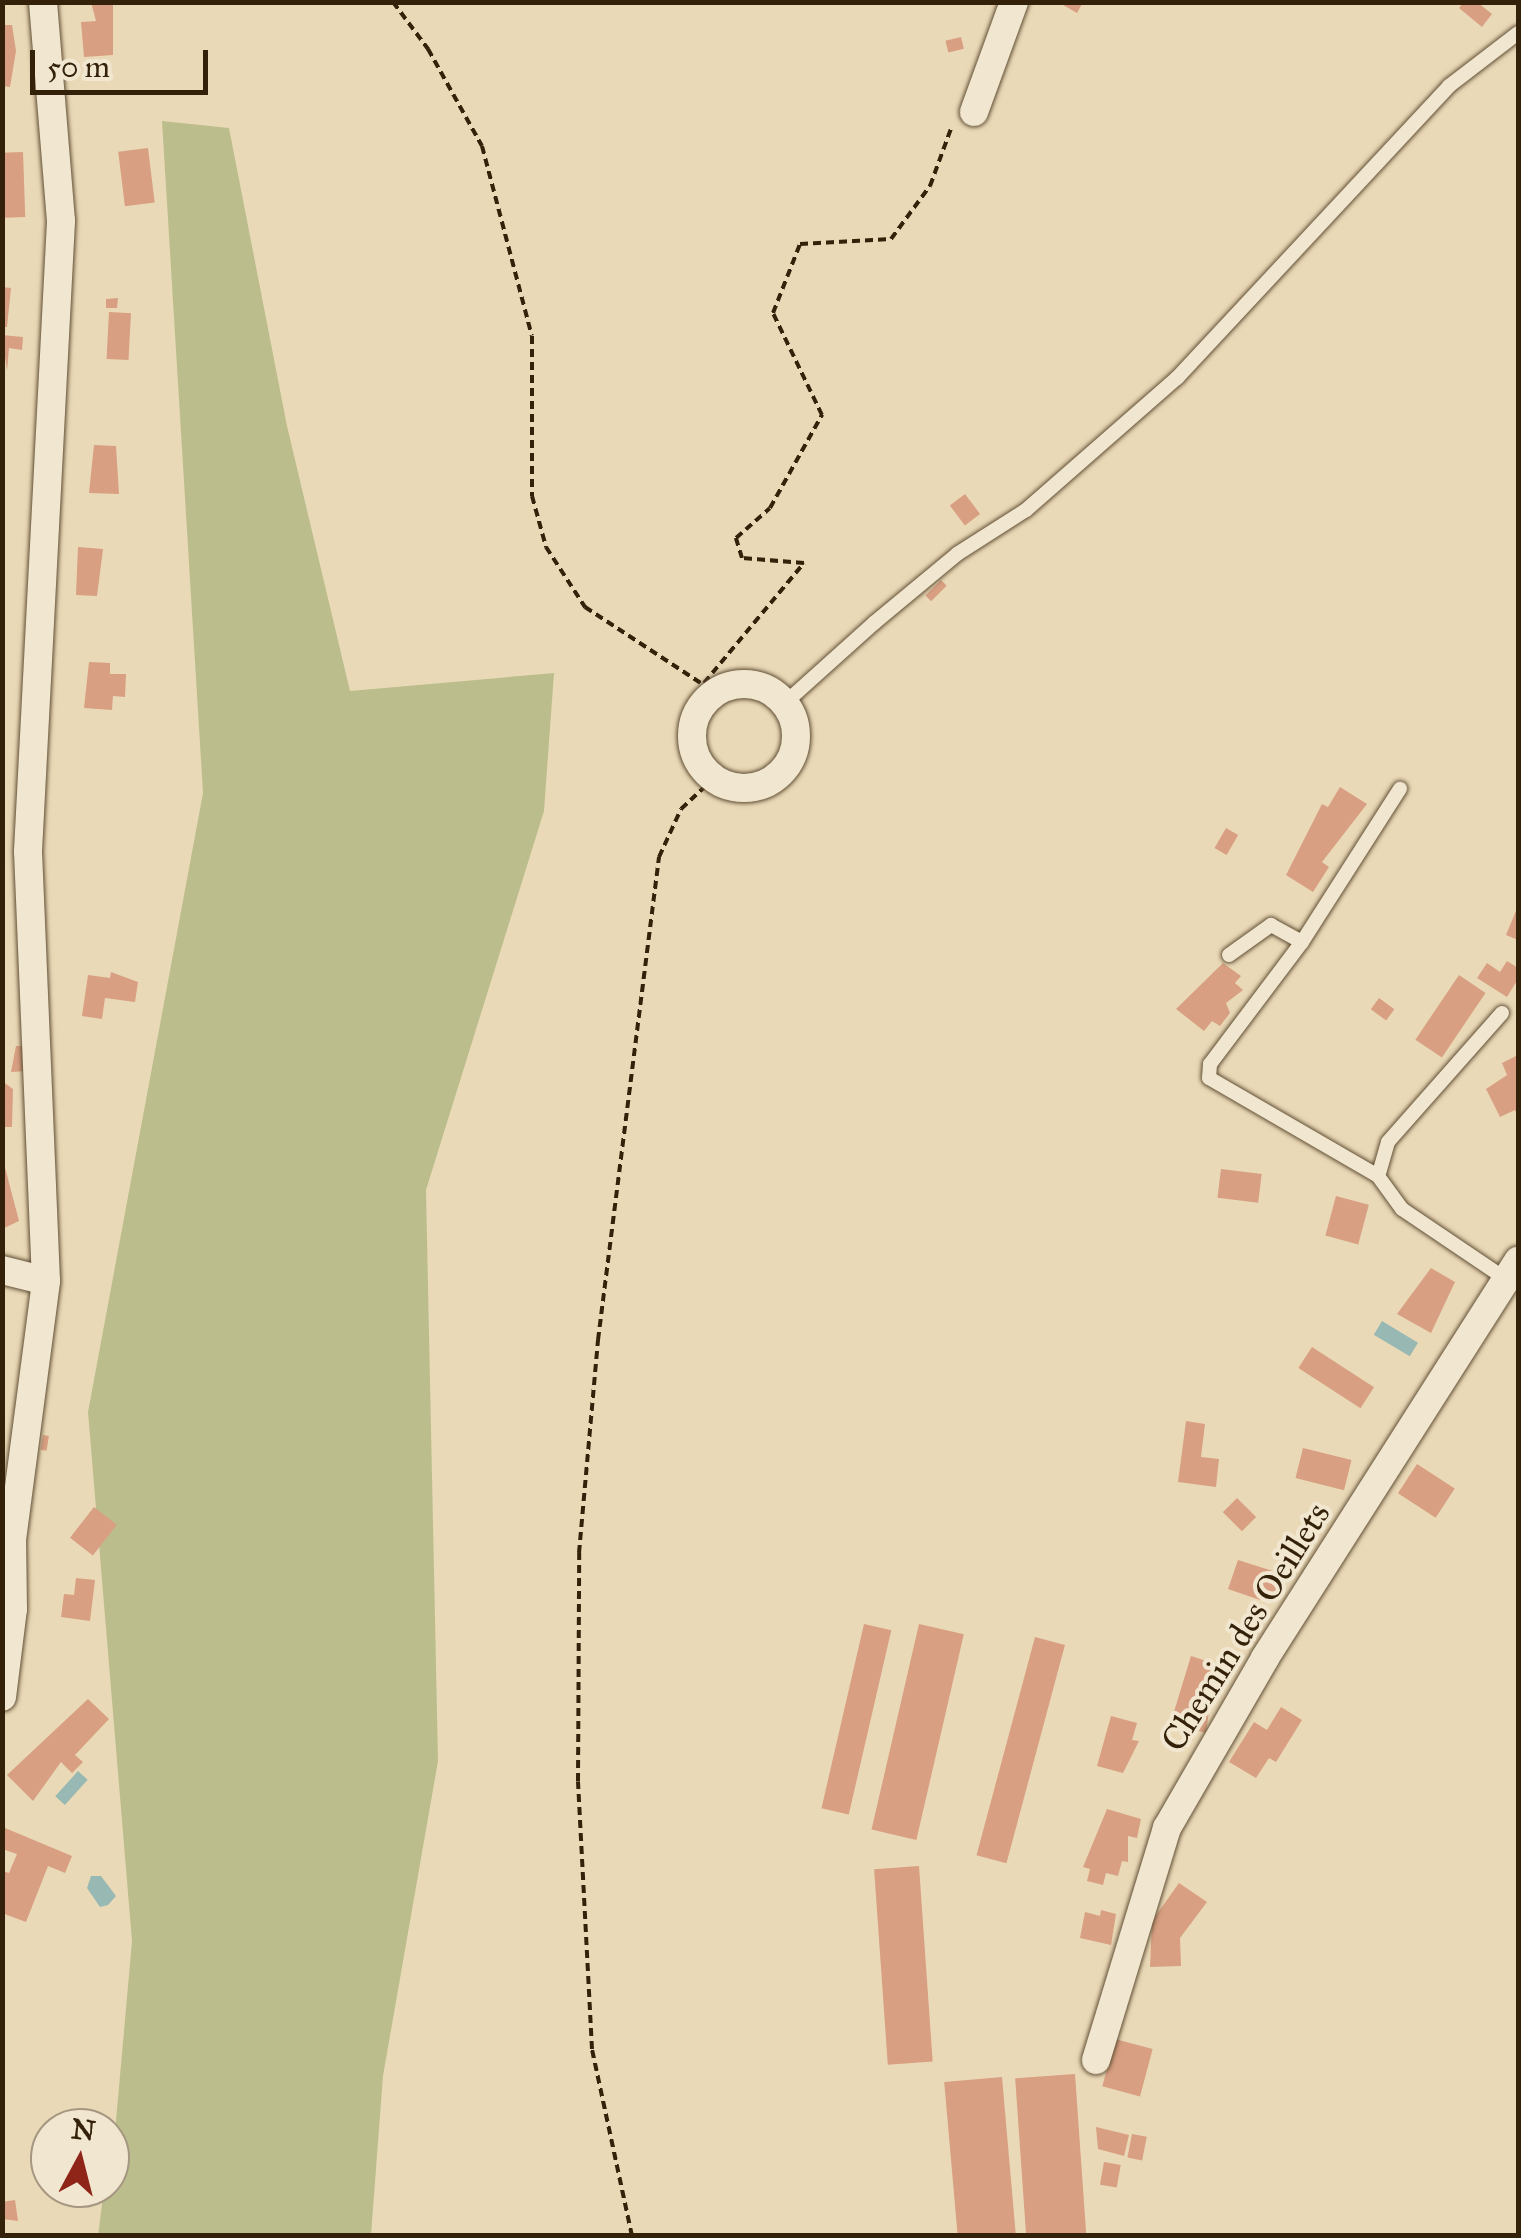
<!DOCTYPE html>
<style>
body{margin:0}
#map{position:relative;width:1521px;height:2238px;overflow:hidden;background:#ead9b7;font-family:"IM FELL Great Primer",serif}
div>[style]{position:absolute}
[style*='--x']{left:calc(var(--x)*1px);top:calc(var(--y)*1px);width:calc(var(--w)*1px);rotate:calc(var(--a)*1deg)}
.green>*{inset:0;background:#bbbe8c}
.water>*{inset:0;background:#98b9b3;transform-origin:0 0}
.building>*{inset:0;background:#d89f82;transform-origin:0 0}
.path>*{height:4px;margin-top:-2px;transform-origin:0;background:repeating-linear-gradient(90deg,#33210a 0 8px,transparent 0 13px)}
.roads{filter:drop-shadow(0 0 2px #614f35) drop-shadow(0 0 2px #614f35)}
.lane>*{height:14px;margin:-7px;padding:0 7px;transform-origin:7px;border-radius:7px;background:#f1e6d0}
.street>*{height:28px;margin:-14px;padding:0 14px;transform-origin:14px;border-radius:14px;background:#f1e6d0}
.street>.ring{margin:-14px;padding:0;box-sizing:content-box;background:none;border:28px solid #f1e6d0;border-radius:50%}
span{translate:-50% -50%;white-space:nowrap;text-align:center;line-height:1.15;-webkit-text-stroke:8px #f1e6d0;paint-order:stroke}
.street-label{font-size:35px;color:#33210a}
.frame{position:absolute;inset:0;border:5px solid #33210a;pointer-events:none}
.north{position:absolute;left:30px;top:2108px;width:100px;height:100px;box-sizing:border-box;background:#f1e6d0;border:2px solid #a59781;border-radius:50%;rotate:7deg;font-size:28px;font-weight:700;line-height:40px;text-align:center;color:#33210a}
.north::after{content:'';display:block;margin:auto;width:35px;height:45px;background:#8f2418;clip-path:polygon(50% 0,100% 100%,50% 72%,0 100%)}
.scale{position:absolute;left:30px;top:50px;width:178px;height:45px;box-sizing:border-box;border:5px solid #33210a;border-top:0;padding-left:12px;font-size:30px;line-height:35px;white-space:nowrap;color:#33210a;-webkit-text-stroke:8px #f1e6d0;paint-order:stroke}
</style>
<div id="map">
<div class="green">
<i style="clip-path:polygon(162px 121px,229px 128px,287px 426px,350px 691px,554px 673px,544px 811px,426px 1190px,438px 1761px,383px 2076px,371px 2235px,98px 2236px,104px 2188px,110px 2188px,132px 1941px,88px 1412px,203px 793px)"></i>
</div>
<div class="water">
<i style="left:1382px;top:1321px;width:42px;height:16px;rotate:31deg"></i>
<i style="left:78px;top:1771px;width:13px;height:34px;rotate:42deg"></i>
<i style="clip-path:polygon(91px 1876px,101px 1876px,116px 1896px,108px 1905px,100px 1907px,87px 1888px)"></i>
</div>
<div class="building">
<i style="clip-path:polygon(91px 2px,113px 2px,113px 55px,84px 57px,81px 22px,96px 21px)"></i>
<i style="clip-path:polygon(1058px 2px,1083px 2px,1077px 13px)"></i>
<i style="clip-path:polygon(1464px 2px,1477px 2px,1492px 14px,1482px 27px,1459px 8px)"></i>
<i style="clip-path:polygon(2px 25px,12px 25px,16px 51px,10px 87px,2px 86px)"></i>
<i style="left:961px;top:37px;width:12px;height:16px;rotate:76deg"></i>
<i style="left:148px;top:148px;width:55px;height:30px;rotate:83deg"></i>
<i style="left:23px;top:152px;width:65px;height:21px;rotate:88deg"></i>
<i style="clip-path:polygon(2px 287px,11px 288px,7px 327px,2px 327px)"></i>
<i style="clip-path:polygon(118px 298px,117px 308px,106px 308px,106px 299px)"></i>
<i style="left:109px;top:312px;width:22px;height:47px;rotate:3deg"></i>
<i style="clip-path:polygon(2px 335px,23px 337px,22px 350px,9px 348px,7px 371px)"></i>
<i style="clip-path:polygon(94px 445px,116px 446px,119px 494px,89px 493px)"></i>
<i style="left:965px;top:494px;width:25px;height:19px;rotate:53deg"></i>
<i style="clip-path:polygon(78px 547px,103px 549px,97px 596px,76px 595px)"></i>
<i style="left:941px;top:580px;width:8px;height:22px;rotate:45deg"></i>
<i style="clip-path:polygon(89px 662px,110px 663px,110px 674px,126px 674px,125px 697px,113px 696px,112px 710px,84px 708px)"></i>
<i style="clip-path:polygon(1340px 787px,1367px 804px,1322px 862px,1329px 867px,1313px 892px,1286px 875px,1322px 804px,1328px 807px)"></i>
<i style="left:1226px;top:828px;width:14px;height:23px;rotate:30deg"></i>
<i style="clip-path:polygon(1518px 906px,1518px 940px,1506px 935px)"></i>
<i style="clip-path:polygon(1507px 961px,1518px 968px,1518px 979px,1507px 997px,1477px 978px,1487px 963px,1500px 972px)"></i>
<i style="clip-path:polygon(1223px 963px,1241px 976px,1235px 983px,1243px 990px,1226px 1003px,1230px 1013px,1220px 1026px,1212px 1021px,1204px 1031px,1176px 1009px)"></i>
<i style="clip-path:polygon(111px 972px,138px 982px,135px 1002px,105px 998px,102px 1019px,82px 1016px,88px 975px,110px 978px)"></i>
<i style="left:1459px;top:975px;width:32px;height:78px;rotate:34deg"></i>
<i style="left:1379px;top:998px;width:19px;height:14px;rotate:36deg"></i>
<i style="clip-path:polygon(16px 1046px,26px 1046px,27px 1071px,11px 1072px)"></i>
<i style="clip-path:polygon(1518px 1055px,1518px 1118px,1515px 1110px,1500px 1117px,1486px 1089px,1507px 1075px,1502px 1063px)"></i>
<i style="clip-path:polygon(2px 1081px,13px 1089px,12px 1127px,2px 1127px)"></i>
<i style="clip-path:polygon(2px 1156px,19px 1221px,2px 1229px)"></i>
<i style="left:1221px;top:1169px;width:41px;height:29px;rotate:7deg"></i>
<i style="left:1336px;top:1196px;width:34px;height:41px;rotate:15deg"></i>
<i style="clip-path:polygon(1431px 1268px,1455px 1282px,1431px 1333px,1397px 1314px)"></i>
<i style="left:1312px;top:1347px;width:74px;height:25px;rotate:33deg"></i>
<i style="clip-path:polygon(1186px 1421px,1205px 1424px,1201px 1457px,1219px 1459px,1216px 1487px,1178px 1482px)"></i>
<i style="left:43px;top:1435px;width:6px;height:15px;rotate:9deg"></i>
<i style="left:1303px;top:1448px;width:50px;height:31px;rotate:14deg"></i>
<i style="left:1417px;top:1464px;width:45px;height:35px;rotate:33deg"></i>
<i style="left:1237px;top:1498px;width:27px;height:20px;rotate:45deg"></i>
<i style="left:94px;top:1507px;width:29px;height:39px;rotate:38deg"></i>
<i style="clip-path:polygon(1238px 1560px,1282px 1574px,1275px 1596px,1263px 1592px,1260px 1600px,1228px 1589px)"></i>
<i style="clip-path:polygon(76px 1578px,95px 1580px,90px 1621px,61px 1617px,64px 1594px,74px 1595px)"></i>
<i style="left:864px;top:1624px;width:28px;height:189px;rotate:13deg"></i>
<i style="left:919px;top:1624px;width:46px;height:211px;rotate:13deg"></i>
<i style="left:1035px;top:1637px;width:31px;height:226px;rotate:15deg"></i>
<i style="clip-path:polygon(1191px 1656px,1225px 1667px,1221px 1680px,1214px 1677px,1206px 1733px,1181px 1726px,1184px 1718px,1173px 1715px)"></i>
<i style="clip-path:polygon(88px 1699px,109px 1719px,75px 1755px,83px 1762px,72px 1773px,61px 1762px,33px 1801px,7px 1775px)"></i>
<i style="clip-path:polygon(1281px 1707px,1302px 1720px,1276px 1762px,1269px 1758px,1256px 1778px,1229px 1762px,1254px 1722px,1267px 1730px)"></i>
<i style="clip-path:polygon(1111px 1716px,1137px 1723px,1132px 1740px,1139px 1741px,1123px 1773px,1097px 1766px)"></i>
<i style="clip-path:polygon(1107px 1809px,1141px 1819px,1137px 1838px,1128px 1836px,1128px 1862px,1122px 1861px,1118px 1876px,1106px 1873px,1103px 1885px,1087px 1881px,1090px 1869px,1083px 1867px)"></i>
<i style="clip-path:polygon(5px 1828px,72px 1856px,65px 1873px,48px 1866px,26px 1922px,2px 1913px,2px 1871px,9px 1873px,17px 1854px,2px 1849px)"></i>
<i style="left:919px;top:1866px;width:196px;height:45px;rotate:86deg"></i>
<i style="clip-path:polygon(1179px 1883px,1207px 1902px,1180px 1938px,1181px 1966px,1150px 1967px,1152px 1921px)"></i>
<i style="clip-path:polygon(1101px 1910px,1116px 1914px,1111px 1945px,1080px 1938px,1085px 1912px,1100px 1916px)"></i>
<i style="left:1115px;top:2039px;width:39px;height:49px;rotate:15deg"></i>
<i style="left:1075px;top:2074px;width:162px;height:60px;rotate:86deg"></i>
<i style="left:1002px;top:2077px;width:160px;height:58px;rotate:85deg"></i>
<i style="clip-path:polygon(1096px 2127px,1129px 2135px,1124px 2156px,1098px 2149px)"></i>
<i style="left:1132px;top:2134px;width:15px;height:24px;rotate:11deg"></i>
<i style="left:1104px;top:2162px;width:17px;height:23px;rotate:10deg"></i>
<i style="clip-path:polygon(15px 2200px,18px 2221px,2px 2219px,2px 2202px)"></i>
</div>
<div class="path">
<i style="--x:393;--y:2;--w:59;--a:53.3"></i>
<i style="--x:428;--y:49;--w:111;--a:60.9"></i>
<i style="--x:482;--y:146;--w:196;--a:75.3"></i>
<i style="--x:532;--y:336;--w:160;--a:90"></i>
<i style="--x:532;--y:496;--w:53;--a:74.6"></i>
<i style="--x:546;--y:547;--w:72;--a:57"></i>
<i style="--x:585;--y:607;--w:153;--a:33.3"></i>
<i style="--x:704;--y:683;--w:156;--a:-50.2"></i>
<i style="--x:804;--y:563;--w:62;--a:-175.4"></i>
<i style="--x:742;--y:558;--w:21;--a:-107"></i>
<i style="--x:736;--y:538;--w:45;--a:-41.4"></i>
<i style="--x:770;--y:508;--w:107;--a:-60.8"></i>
<i style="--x:822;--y:415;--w:113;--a:-115.7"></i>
<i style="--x:773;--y:313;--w:74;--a:-68.6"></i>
<i style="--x:800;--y:244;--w:91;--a:-3.1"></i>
<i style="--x:891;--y:239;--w:66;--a:-53.7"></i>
<i style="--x:930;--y:186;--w:64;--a:-69.9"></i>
<i style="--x:632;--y:2236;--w:191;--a:-102.1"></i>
<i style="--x:592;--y:2049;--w:268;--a:-93"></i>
<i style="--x:578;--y:1781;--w:228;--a:-89.7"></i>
<i style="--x:579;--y:1553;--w:214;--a:-84.9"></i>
<i style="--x:598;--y:1340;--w:487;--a:-82.8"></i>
<i style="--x:659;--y:857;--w:53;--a:-65.4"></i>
<i style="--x:681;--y:809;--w:42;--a:-43.1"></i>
</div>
<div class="roads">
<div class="lane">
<i style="--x:786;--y:702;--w:118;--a:-41.9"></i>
<i style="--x:874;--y:623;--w:108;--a:-39.7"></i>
<i style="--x:957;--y:554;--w:82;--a:-32.5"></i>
<i style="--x:1026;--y:510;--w:201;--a:-41.2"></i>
<i style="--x:1177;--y:378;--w:399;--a:-47"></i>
<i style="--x:1449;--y:86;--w:87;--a:-37.5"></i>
<i style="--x:1302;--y:942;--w:182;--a:-57.4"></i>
<i style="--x:1229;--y:955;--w:52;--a:-35.5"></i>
<i style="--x:1271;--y:925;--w:35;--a:29"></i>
<i style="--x:1302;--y:942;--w:153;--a:127"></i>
<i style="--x:1210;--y:1064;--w:14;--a:94"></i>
<i style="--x:1209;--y:1078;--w:195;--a:30.1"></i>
<i style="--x:1502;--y:1013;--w:172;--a:131.5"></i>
<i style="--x:1388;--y:1142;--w:35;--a:106"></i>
<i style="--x:1378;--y:1176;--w:41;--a:54"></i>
<i style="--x:1402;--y:1209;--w:122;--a:34"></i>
</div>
<div class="street">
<i style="--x:974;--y:112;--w:117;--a:-70"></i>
<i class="ring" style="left:692px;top:684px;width:76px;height:76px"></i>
<i style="--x:2;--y:1270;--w:45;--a:14"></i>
<i style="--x:2;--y:1697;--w:89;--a:-82.9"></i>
<i style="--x:13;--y:1609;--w:69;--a:-90.8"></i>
<i style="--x:12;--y:1540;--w:261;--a:-82.5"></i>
<i style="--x:46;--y:1281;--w:430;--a:-92.4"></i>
<i style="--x:28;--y:851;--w:631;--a:-87"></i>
<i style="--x:61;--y:221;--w:220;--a:-94.7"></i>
<i style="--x:1096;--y:2060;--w:243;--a:-73"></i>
<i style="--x:1167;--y:1828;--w:196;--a:-60"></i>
<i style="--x:1265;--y:1658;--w:471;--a:-57.5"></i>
</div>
</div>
<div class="street-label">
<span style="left:1246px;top:1627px;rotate:-58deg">Chemin des Oeillets</span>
</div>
<div class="frame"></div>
<div class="north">N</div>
<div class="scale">50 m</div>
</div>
